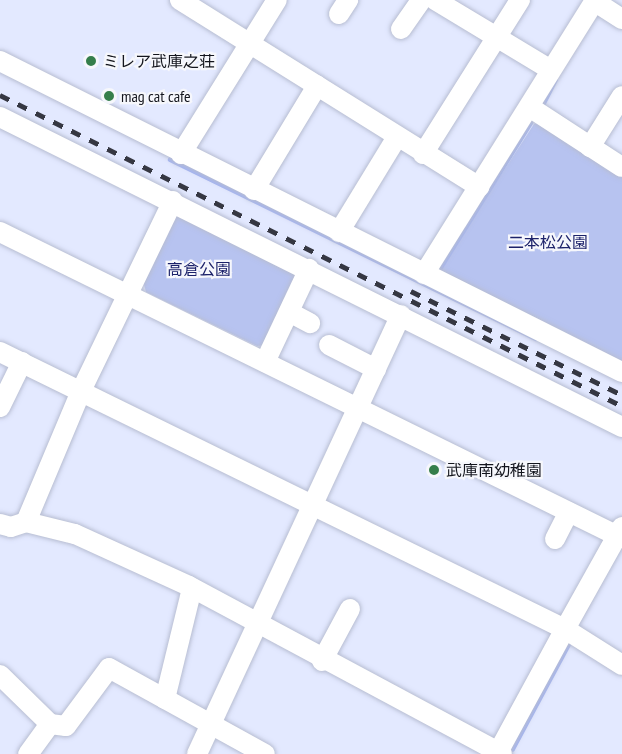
<!DOCTYPE html>
<meta charset="utf-8">
<style>
body{margin:0}
#map{position:relative;width:622px;height:754px;overflow:hidden;background:#e3e9ff;font-family:"PT Sans Narrow","Noto Sans JP",sans-serif}
div>[style]{position:absolute}
[style*='--x']{left:calc(var(--x)*1px);top:calc(var(--y)*1px);width:calc(var(--w)*1px);rotate:calc(var(--a)*1deg)}
.green>*{inset:0;background:#b7c3f0}
.stream>*{height:4.5px;margin:-2.25px;padding:0 2.25px;transform-origin:2.25px;border-radius:2.25px;background:#a2b3f3}
.roads{filter:drop-shadow(0 0 2px #b7bdd2) drop-shadow(0 0 2px #b7bdd2)}
.minor>*{height:20px;margin:-10px;padding:0 10px;transform-origin:10px;border-radius:10px;background:#fff}
.rail>*{height:4.5px;margin-top:-2.25px;transform-origin:0;background:repeating-linear-gradient(90deg,#353742 0 10px,transparent 0 20px)}
.dots>*{width:16px;height:16px;translate:-50% -50%;box-sizing:border-box;border:3px solid #f6f7fc;border-radius:50%}
span{translate:-50% -50%;white-space:nowrap;text-align:center;line-height:1.15;-webkit-text-stroke:4.5px #f6f7fc;paint-order:stroke}
.poi-label{font-size:16px;color:#13151d}
.left{translate:0 -50%;text-align:left}
.park-label{font-size:16px;color:#1c226a}
</style>
<div id="map">
<div class="green">
<i style="clip-path:polygon(540px 123px,622px 175px,622px 364px,439px 270px,534px 124px)"></i>
<i style="clip-path:polygon(182px 213px,299px 271px,267px 345px,257px 346px,146px 292px,143px 281px,174px 217px)"></i>
</div>
<div class="stream">
<i style="--x:542;--y:105;--w:28;--a:-63"></i>
<i style="--x:170;--y:159;--w:407;--a:26.1"></i>
<i style="--x:439;--y:269;--w:172;--a:-58.1"></i>
<i style="--x:512;--y:749;--w:119;--a:-61.9"></i>
</div>
<div class="roads">
<div class="minor">
<i style="--x:180;--y:0;--w:353;--a:32"></i>
<i style="--x:435;--y:0;--w:135;--a:31.1"></i>
<i style="--x:594;--y:1;--w:33;--a:33"></i>
<i style="--x:339;--y:14;--w:17;--a:-57"></i>
<i style="--x:401;--y:29;--w:35;--a:-55"></i>
<i style="--x:0;--y:61;--w:695;--a:26.57"></i>
<i style="--x:531;--y:108;--w:108;--a:33"></i>
<i style="--x:0;--y:117;--w:695;--a:26.49"></i>
<i style="--x:590;--y:147;--w:60;--a:-57.9"></i>
<i style="--x:181;--y:154;--w:181;--a:-58.1"></i>
<i style="--x:423;--y:154;--w:182;--a:-57.8"></i>
<i style="--x:254;--y:190;--w:122;--a:-58.8"></i>
<i style="--x:0;--y:232;--w:693;--a:26.2"></i>
<i style="--x:339;--y:232;--w:111;--a:-58.6"></i>
<i style="--x:424;--y:274;--w:323;--a:-58"></i>
<i style="--x:289;--y:312;--w:24;--a:28"></i>
<i style="--x:329;--y:345;--w:53;--a:27.1"></i>
<i style="--x:0;--y:352;--w:629;--a:26.12"></i>
<i style="--x:565;--y:629;--w:142;--a:118.5"></i>
<i style="--x:265;--y:362;--w:103;--a:-64.7"></i>
<i style="--x:0;--y:407;--w:50;--a:-63.9"></i>
<i style="--x:26;--y:522;--w:142;--a:-67.2"></i>
<i style="--x:81;--y:391;--w:211;--a:-64.2"></i>
<i style="--x:0;--y:524;--w:11;--a:15"></i>
<i style="--x:11;--y:527;--w:16;--a:-18"></i>
<i style="--x:26;--y:522;--w:50;--a:13.8"></i>
<i style="--x:75;--y:534;--w:125;--a:24.5"></i>
<i style="--x:189;--y:586;--w:355;--a:28.2"></i>
<i style="--x:622;--y:527;--w:117;--a:119.2"></i>
<i style="--x:565;--y:629;--w:67;--a:32.3"></i>
<i style="--x:555;--y:539;--w:30;--a:-63"></i>
<i style="--x:322;--y:661;--w:59;--a:-61.7"></i>
<i style="--x:0;--y:675;--w:70;--a:44.4"></i>
<i style="--x:50;--y:724;--w:37;--a:126"></i>
<i style="--x:165;--y:699;--w:114;--a:-76.3"></i>
<i style="--x:50;--y:724;--w:16;--a:7"></i>
<i style="--x:66;--y:726;--w:72;--a:-53.4"></i>
<i style="--x:109;--y:668;--w:178;--a:28.9"></i>
<i style="--x:197;--y:754;--w:484;--a:-65.1"></i>
</div>
</div>
<div class="rail">
<i style="--x:0;--y:95;--w:695;--a:26.57"></i>
<i style="--x:411;--y:291;--w:235;--a:26.2"></i>
</div>
<div class="dots">
<i style="left:91px;top:61px;background:#357e4b"></i>
<i style="left:109px;top:96px;background:#357e4b"></i>
<i style="left:434px;top:470px;background:#357e4b"></i>
</div>
<div class="poi-label">
<span class="left" style="left:103px;top:61px">ミレア武庫之荘</span>
<span class="left" style="left:121px;top:96px">mag cat cafe</span>
<span class="left" style="left:446px;top:470px">武庫南幼稚園</span>
</div>
<div class="park-label">
<span style="left:548px;top:242px">二本松公園</span>
<span style="left:199px;top:269px">高倉公園</span>
</div>
</div>
